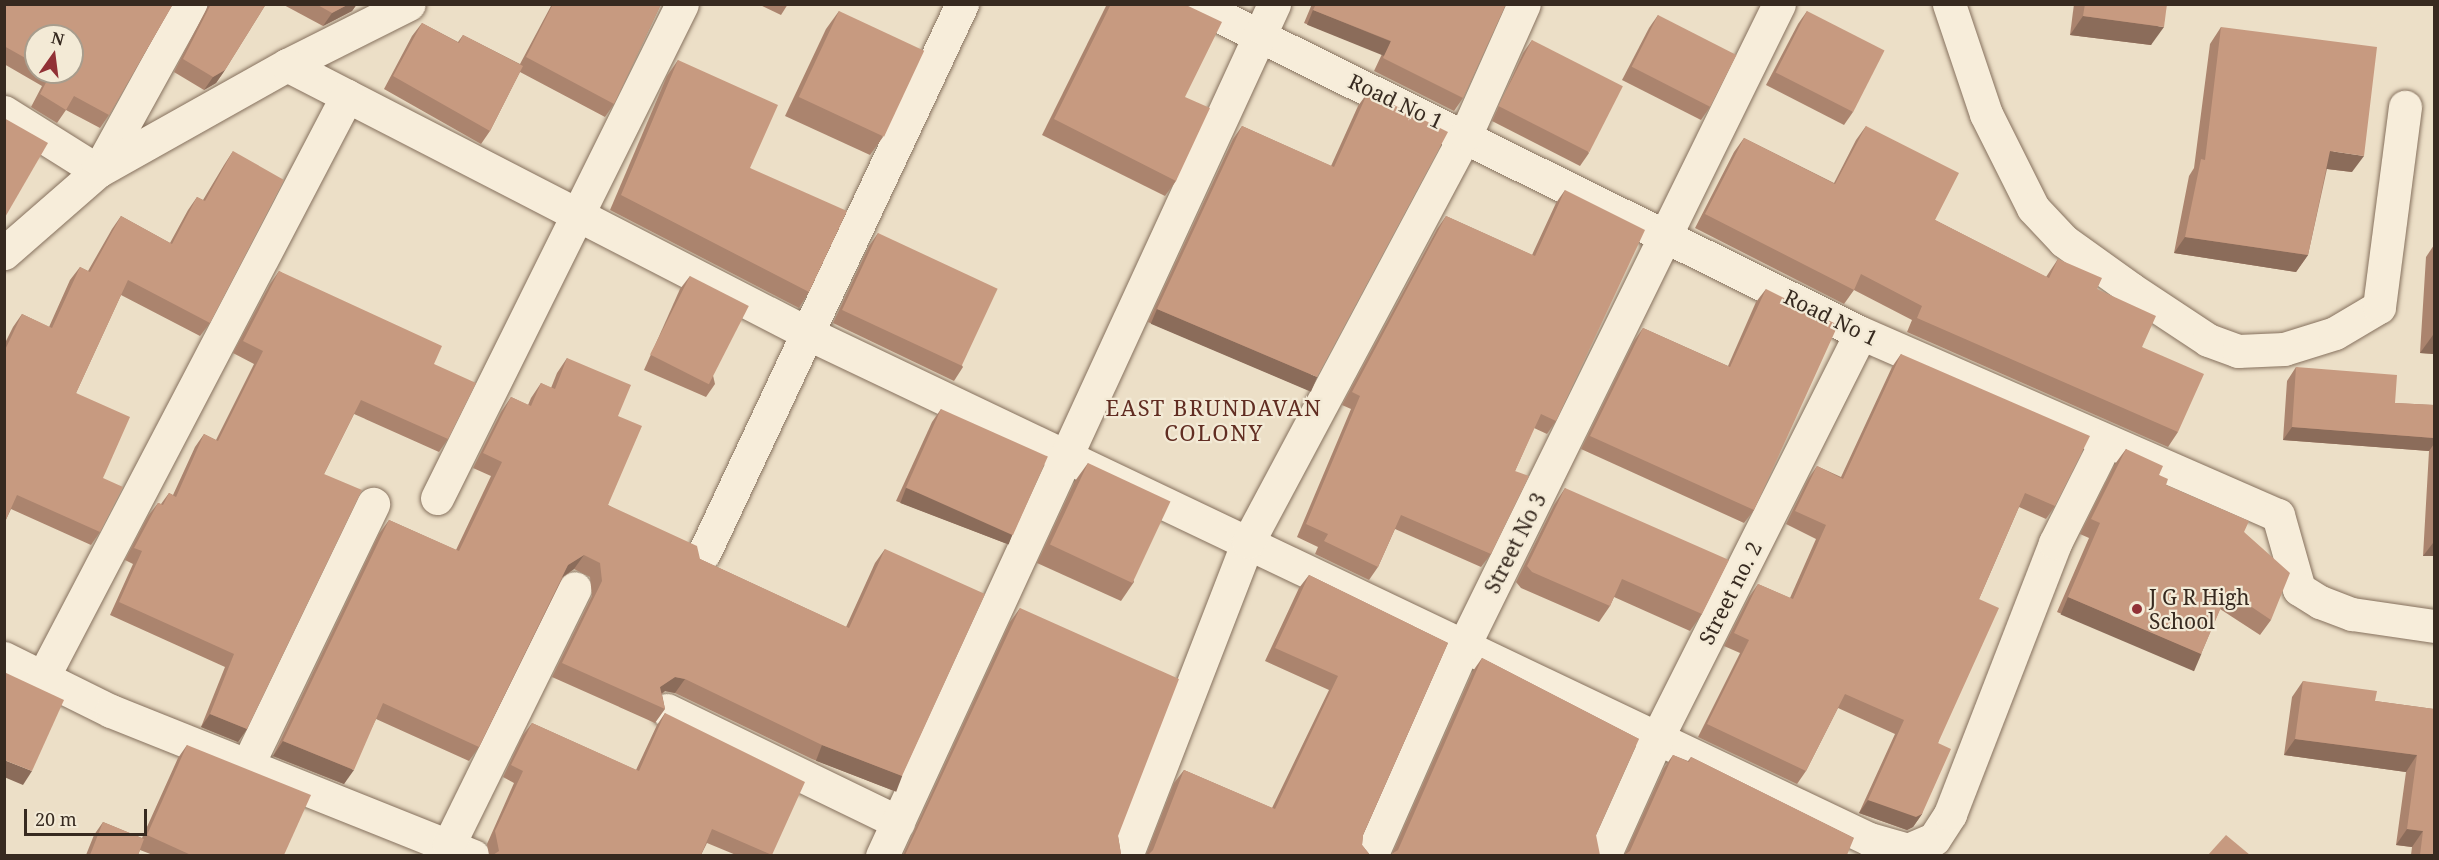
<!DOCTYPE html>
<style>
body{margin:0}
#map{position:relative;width:2439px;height:860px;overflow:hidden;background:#ecdfc7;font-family:"Noto Serif",serif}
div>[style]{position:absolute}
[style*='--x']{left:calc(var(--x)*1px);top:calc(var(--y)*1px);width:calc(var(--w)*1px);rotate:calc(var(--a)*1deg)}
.roads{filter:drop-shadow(0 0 2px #86715e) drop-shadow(0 0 2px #86715e)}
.minor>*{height:33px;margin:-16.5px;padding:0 16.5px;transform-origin:16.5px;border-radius:16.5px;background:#f7edda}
.wall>*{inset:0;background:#ab846e}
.shaded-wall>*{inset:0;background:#8b6c5a;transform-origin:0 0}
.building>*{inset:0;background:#c79a80;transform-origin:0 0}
.dots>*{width:16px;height:16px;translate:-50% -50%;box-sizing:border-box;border:3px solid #f3ead6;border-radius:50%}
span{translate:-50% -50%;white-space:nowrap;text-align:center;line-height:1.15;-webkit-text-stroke:4.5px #f3ead6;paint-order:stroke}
.street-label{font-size:21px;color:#372a20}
.poi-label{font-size:21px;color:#372a20}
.left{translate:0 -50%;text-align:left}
.neighbourhood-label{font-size:22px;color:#612d22;letter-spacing:1.5px}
.frame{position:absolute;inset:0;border:6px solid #372a20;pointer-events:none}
.north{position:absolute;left:24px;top:24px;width:60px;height:60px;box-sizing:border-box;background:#f3ead6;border:2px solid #a89d8d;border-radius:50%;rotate:14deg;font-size:16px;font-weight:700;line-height:24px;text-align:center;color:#372a20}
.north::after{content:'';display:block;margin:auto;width:21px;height:27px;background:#913136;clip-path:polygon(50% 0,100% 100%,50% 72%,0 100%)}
.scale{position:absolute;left:24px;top:809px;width:123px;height:27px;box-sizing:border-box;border:3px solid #372a20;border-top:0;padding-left:8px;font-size:18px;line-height:21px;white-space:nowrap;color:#372a20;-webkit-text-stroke:4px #f3ead6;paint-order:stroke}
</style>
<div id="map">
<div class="roads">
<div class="minor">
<i style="--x:1195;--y:4;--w:743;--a:26.29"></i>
<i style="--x:1861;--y:333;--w:455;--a:23.6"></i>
<i style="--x:2278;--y:515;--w:77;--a:74.2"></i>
<i style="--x:2299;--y:589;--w:25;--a:32"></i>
<i style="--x:2320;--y:602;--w:34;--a:21"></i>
<i style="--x:2352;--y:614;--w:83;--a:8.3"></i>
<i style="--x:1949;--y:4;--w:116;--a:71.4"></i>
<i style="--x:1986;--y:114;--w:105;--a:63.4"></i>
<i style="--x:2033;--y:208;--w:45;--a:46.8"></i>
<i style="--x:2064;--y:241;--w:82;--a:35.6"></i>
<i style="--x:2131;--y:289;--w:92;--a:33.5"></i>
<i style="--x:2208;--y:340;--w:32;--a:20"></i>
<i style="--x:2238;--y:351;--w:46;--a:-2.5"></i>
<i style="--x:2284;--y:349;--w:53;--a:-17.4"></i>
<i style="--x:2335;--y:333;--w:51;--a:-30.6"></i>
<i style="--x:2379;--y:307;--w:202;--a:-82.6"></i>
<i style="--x:287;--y:65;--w:136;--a:-26.6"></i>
<i style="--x:4;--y:112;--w:111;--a:32.1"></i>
<i style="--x:98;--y:171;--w:191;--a:-61.1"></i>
<i style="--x:4;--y:253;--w:125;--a:-41.1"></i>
<i style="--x:98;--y:171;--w:217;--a:-29.3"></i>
<i style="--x:287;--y:65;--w:587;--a:27.26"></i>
<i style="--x:809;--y:334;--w:1174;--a:25.47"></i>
<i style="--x:1869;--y:839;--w:41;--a:15.8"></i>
<i style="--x:1908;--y:850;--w:28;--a:-23"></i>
<i style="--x:1934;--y:839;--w:30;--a:-57"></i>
<i style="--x:1950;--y:814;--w:291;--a:-68.8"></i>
<i style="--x:2055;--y:543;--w:114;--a:-63.4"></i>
<i style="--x:437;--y:498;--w:551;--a:-63.62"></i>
<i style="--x:704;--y:553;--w:607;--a:-64.83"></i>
<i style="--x:4;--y:658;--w:119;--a:26.4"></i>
<i style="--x:111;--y:711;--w:390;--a:21.8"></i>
<i style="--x:43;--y:677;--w:656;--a:-62.38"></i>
<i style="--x:667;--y:710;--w:257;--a:25.9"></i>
<i style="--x:247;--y:766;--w:291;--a:-64.3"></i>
<i style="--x:449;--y:844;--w:285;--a:-63.8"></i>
<i style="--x:882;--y:856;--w:938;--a:-65.29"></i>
<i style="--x:1126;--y:856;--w:337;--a:-68.8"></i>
<i style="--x:1248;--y:542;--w:463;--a:-61.9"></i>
<i style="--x:1466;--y:134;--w:142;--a:-66"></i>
<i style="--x:1371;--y:856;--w:231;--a:-66.2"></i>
<i style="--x:1464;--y:645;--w:714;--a:-63.83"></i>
<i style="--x:1604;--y:856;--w:129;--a:-65.8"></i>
<i style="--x:1657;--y:738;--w:453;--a:-63.3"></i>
</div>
</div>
<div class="wall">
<i style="clip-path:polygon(evenodd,4px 4px,173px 4px,109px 115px,100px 128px,66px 110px,57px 123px,31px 107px,42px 86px,4px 64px,4px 4px,36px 36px,72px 36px,72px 72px,36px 72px,36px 36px)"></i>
<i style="clip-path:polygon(209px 4px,266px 4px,225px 70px,216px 83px,204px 90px,174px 72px)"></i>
<i style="clip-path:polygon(282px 4px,357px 4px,352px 11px,323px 26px)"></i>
<i style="clip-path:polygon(552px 4px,661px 4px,614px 104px,605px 117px,520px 72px,490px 131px,481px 144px,384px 89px,412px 36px,422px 23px,458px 42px,463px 35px,520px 64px)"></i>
<i style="clip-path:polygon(758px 4px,788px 4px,781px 15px)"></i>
<i style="clip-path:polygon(1107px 4px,1184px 4px,1185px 97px,1176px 181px,1165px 196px,1042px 135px)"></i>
<i style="clip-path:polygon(1312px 4px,1506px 4px,1463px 98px,1454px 111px,1374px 71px,1382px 54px,1304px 23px)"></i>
<i style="clip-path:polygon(2074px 4px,2167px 4px,2151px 45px,2070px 35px)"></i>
<i style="clip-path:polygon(839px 11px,883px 137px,870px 155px,785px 116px,826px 29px)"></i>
<i style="clip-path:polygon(1807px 11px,1853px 112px,1844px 125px,1766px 85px,1798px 24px)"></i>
<i style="clip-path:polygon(1658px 15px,1710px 107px,1701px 120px,1622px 80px,1649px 28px)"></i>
<i style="clip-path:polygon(2221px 27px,2352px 172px,2327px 169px,2308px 255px,2296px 272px,2174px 253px,2189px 176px,2194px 168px,2210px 44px)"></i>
<i style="clip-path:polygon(1532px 40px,1589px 153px,1580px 166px,1492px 121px,1523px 53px)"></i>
<i style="clip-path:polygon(678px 60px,750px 168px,809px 292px,799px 308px,610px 210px,667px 76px)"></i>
<i style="clip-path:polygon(1368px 92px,1308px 390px,1148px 322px,1233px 139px,1242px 126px,1331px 166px,1358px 106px)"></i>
<i style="clip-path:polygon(1866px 126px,1935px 220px,2046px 277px,2058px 259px,2097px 289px,2142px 347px,2178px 432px,2168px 447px,1907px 332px,1912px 320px,1854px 290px,1844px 304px,1695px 228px,1734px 152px,1744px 138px,1834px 183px,1856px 140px)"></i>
<i style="clip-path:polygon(233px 151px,210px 323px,200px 336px,121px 295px,76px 393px,103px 478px,100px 532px,91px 545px,11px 509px,4px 524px,4px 345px,13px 327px,22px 314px,49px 327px,70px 280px,80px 267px,88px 271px,112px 229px,121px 216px,170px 243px,188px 210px,197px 197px,203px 200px,224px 165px)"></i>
<i style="clip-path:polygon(1565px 190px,1556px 421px,1547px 434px,1534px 428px,1515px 471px,1491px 554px,1481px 567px,1395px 529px,1378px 567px,1369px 580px,1315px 554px,1318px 547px,1297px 537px,1351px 409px,1342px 405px,1437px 229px,1446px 216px,1532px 255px,1556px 203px)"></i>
<i style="clip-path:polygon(878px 233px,963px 367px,954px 381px,833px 323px,869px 246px)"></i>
<i style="clip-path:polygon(2434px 245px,2434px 354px,2420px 353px,2426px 257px)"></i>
<i style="clip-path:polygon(279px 271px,434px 364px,448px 439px,439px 452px,354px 414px,324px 474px,247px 729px,238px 742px,201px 727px,225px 667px,110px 615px,133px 564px,125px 560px,148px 516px,158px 503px,161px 504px,169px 493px,173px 495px,195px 447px,204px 434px,216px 440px,254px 364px,233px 353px,270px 284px)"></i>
<i style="clip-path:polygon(690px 276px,715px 384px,706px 397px,644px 370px,680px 289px)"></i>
<i style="clip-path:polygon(1766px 289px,1754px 510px,1744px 523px,1581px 449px,1634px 341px,1643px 328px,1728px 366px,1756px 302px)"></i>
<i style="clip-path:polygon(1901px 354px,2055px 506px,2046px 519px,2019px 507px,1979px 599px,1938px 743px,1922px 814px,1913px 827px,1907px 830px,1859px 813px,1895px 734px,1838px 708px,1806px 771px,1797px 784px,1698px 737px,1740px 653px,1724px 646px,1749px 597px,1758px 584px,1790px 598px,1816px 539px,1786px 524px,1808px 479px,1817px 466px,1841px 477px,1892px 367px)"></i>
<i style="clip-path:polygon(567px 358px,618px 416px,608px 505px,700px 559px,846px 627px,875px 563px,885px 549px,902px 776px,892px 790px,812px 759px,675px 693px,665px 691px,662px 694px,665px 709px,655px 723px,552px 677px,592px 596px,590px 577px,574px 569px,563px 577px,479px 747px,469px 761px,376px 719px,344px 784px,273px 756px,379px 534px,389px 520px,456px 550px,491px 476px,473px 468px,501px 412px,511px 397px,528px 405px,531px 398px,541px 383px,551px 388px,557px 373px)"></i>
<i style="clip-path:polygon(2296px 367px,2395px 403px,2434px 405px,2434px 556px,2423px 556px,2429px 451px,2283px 440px,2287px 381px)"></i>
<i style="clip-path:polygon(941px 409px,1005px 543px,896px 501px,932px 422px)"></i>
<i style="clip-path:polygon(2126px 449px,2159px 475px,2166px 485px,2244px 532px,2271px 620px,2260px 635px,2220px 609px,2201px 654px,2191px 669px,2057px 612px,2089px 538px,2080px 534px,2115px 464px)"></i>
<i style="clip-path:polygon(1088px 463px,1134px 582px,1121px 601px,1037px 563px,1075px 481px)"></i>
<i style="clip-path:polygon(1565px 488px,1702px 614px,1690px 631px,1614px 597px,1610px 606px,1599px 622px,1521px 588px,1516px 582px,1554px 505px)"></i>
<i style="clip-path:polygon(1309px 575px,1448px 643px,1363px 835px,1362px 845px,1370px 855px,1146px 855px,1174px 783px,1184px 770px,1272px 808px,1329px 690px,1265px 661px,1299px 588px)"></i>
<i style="clip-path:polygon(1020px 608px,1118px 836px,1121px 854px,1123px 855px,903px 855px,1010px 622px)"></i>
<i style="clip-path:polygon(1482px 658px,1639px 739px,1392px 854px,1473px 671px)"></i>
<i style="clip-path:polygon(2303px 681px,2375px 701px,2434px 709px,2434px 855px,2411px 855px,2412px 847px,2396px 845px,2406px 772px,2284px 755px,2292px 697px)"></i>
<i style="clip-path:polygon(665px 713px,772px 855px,736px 855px,707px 843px,701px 855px,489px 855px,487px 844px,514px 783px,503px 777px,523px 735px,532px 723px,636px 770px,657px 725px)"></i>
<i style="clip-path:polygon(187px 745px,284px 855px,153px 855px,140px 850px,138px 855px,86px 855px,94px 835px,103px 822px,142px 838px,178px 758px)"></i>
<i style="clip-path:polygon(1673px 755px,1688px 761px,1691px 757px,1854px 838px,1625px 854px,1664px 768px)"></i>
</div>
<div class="shaded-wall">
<i style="clip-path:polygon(349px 4px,357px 4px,352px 11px,323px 26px,332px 13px)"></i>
<i style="left:1313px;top:10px;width:84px;height:16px;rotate:22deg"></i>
<i style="clip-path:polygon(2083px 16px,2164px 27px,2151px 45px,2070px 35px)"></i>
<i style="clip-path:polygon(225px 70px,216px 83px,204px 90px,213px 77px)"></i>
<i style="clip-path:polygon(2330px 151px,2364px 156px,2352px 172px,2319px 168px)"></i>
<i style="clip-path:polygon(2185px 237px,2308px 255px,2296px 272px,2174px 253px)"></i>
<i style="left:1157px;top:309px;width:174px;height:16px;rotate:23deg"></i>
<i style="clip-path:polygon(2433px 335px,2434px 335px,2434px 354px,2420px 353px)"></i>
<i style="clip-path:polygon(2292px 427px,2434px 438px,2434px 444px,2429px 451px,2283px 440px)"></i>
<i style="left:906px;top:488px;width:116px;height:16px;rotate:21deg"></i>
<i style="clip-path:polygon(2433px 543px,2434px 543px,2434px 556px,2423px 556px)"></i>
<i style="clip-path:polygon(584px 555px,574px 569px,558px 580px,568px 565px)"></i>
<i style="left:2068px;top:597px;width:145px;height:19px;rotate:23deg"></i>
<i style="clip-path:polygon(675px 677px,685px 679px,675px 693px,665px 691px,650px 701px,660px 687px)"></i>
<i style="clip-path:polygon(210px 714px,247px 729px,238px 742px,201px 727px)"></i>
<i style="clip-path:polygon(2295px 739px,2417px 755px,2406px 772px,2284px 755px)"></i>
<i style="clip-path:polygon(283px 741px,354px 770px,344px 784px,273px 756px)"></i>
<i style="left:822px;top:745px;width:86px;height:17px;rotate:21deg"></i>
<i style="clip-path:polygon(4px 760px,32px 771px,23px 785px,4px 777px)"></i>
<i style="clip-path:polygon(1868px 800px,1922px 814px,1913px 827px,1907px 830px,1859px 813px)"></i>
<i style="clip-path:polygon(2407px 829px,2423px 831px,2412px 847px,2396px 845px)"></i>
</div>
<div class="building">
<i style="clip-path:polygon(4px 4px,173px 4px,109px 115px,74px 96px,66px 110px,40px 94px,51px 73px,50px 72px,72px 72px,72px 36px,36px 36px,36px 64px,4px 46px)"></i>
<i style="clip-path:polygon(211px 4px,266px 4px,225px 70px,213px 77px,183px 59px)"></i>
<i style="clip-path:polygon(316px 4px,349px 4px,332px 13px)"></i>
<i style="clip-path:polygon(553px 4px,661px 4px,614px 104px,526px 57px)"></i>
<i style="clip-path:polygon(1111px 4px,1184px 4px,1222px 22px,1185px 97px,1210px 108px,1176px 181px,1054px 119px)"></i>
<i style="clip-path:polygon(1316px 4px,1506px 4px,1463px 98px,1383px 58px,1391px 41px,1313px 10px)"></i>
<i style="clip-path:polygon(2085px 4px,2167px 4px,2164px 27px,2083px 16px)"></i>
<i style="left:839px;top:11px;width:94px;height:95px;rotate:25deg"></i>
<i style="left:1807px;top:11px;width:87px;height:69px;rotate:27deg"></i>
<i style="left:1658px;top:15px;width:88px;height:58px;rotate:27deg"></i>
<i style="clip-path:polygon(422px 23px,459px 43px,463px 35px,523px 66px,490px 131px,393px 76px)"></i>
<i style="clip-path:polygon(2221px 27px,2377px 47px,2364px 156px,2330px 151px,2308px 255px,2185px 237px,2201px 159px,2205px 160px)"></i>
<i style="left:1532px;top:40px;width:102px;height:74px;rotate:27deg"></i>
<i style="clip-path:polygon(678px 60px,778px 105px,750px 168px,847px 211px,809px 292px,621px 195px)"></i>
<i style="clip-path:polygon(1368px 92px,1448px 132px,1317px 377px,1157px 309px,1242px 126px,1334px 167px)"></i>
<i style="clip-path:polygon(4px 118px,48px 143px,4px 219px)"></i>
<i style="clip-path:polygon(1866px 126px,1959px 173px,1935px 220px,2049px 278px,2058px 259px,2102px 278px,2097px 289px,2156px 316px,2142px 347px,2204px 374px,2178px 432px,1917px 318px,1922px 306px,1861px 274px,1854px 290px,1705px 214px,1744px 138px,1835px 184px)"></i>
<i style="clip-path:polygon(233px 151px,284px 180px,210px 323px,128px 280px,76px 393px,130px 417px,103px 478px,123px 487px,100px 532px,17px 495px,4px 524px,4px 352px,22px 314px,52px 328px,80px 267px,90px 272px,121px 216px,172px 244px,197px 197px,205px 201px)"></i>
<i style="clip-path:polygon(1565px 190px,1645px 230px,1556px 421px,1541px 414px,1515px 471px,1529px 476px,1491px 554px,1401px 515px,1378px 567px,1324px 541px,1328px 534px,1306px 524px,1360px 396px,1352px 392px,1446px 216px,1535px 256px)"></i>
<i style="left:878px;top:233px;width:132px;height:85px;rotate:25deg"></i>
<i style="clip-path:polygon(279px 271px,442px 346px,434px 364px,476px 383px,448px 439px,361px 400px,324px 474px,362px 490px,247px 729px,210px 714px,234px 654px,119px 602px,142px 551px,134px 548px,158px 503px,163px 505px,169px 493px,176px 497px,204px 434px,218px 441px,263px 351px,243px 341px)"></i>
<i style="left:690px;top:276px;width:66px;height:88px;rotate:27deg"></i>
<i style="clip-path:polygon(1766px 289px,1838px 325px,1754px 510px,1590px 436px,1643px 328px,1730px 367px)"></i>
<i style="clip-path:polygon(2434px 305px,2434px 335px,2433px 335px)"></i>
<i style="clip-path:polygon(1901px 354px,2090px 436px,2055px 506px,2025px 493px,1979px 599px,1999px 608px,1938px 743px,1951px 749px,1922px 814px,1916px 817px,1868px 800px,1904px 720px,1845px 694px,1806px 771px,1707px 724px,1749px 640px,1734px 633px,1758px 584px,1793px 599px,1826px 525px,1795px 511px,1817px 466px,1843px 479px)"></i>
<i style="clip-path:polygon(567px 358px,631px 385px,618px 416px,642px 426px,608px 505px,697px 546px,700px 559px,849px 628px,885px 549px,985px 594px,902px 776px,822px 745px,685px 679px,675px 677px,660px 687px,665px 709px,562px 663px,602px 581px,600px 563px,584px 555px,568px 565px,479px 747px,383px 703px,354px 770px,283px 741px,389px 520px,459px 551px,502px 462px,483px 453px,511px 397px,531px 406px,541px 383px,555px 389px)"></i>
<i style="clip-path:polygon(2296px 367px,2397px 375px,2395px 403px,2434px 405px,2434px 438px,2292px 427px)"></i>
<i style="left:941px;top:409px;width:117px;height:86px;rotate:24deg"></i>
<i style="clip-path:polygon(2126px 449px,2163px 466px,2159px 475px,2168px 479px,2166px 485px,2249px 521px,2244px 532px,2290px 573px,2271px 620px,2228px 591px,2201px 654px,2068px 597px,2100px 523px,2091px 519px)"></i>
<i style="left:1088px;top:463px;width:91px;height:90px;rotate:25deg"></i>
<i style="clip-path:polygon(1565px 488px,1729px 560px,1702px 614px,1622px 579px,1610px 606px,1532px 572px,1527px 566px)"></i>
<i style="clip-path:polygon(2434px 509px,2434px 543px,2433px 543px)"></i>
<i style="clip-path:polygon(1309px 575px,1448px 643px,1363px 835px,1362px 845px,1370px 855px,1148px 855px,1153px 850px,1184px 770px,1275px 809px,1338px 676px,1275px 648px)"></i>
<i style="clip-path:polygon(1020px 608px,1179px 679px,1118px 836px,1121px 854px,1123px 855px,905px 855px)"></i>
<i style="clip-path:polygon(1482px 658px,1639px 739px,1596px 835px,1600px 855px,1390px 855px,1398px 850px)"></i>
<i style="clip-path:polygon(4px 672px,64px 700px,32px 771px,4px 760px)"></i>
<i style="clip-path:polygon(2303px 681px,2377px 691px,2375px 701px,2434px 709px,2434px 855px,2420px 855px,2423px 831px,2407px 829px,2417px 755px,2295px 739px)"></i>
<i style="clip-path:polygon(665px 713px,805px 782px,772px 855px,712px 829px,701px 855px,493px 855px,499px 851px,495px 831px,523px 771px,511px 765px,532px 723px,639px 771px)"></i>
<i style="clip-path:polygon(187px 745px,311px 795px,284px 855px,191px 855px,147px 835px)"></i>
<i style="clip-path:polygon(1673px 755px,1689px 762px,1691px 757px,1854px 838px,1847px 855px,1624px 855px,1630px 851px)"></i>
<i style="clip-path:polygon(103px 822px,144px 839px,138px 855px,90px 855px)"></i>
<i style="clip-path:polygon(2226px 835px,2250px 855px,2208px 855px)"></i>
</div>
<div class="dots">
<i style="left:2137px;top:609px;background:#913136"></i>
</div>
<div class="street-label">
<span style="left:1396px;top:101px;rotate:25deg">Road No 1</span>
<span style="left:1831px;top:317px;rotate:26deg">Road No 1</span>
<span style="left:1515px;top:543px;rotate:-63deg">Street No 3</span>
<span style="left:1730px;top:593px;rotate:-63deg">Street no. 2</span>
</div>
<div class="poi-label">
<span class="left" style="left:2149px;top:609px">J G R High<br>School</span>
</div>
<div class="neighbourhood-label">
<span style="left:1214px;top:420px">EAST BRUNDAVAN<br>COLONY</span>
</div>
<div class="frame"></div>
<div class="north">N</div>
<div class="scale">20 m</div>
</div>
